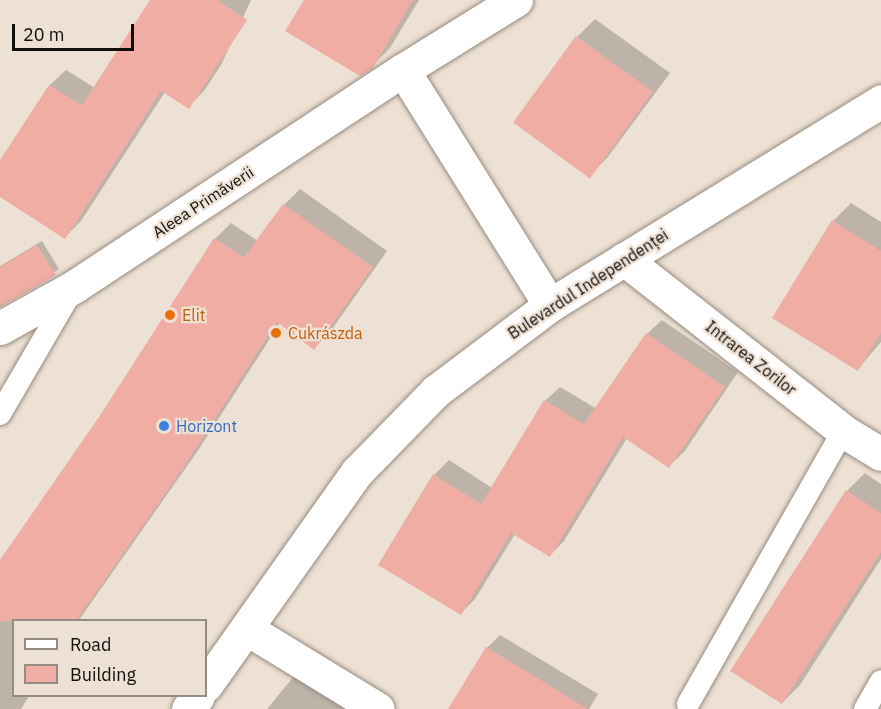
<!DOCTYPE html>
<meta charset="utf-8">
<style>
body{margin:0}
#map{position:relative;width:881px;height:709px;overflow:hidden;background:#ede0d4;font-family:"IBM Plex Sans",sans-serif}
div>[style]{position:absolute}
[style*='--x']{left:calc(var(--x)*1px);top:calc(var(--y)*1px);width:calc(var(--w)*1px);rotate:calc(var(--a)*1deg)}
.shadow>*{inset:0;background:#0003}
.building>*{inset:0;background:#efada3;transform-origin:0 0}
.roads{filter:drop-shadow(0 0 2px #978b7f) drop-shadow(0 0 2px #978b7f)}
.lane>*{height:22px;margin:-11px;padding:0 11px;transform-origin:11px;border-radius:11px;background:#fff}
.street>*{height:33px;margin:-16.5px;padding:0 16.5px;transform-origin:16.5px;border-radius:16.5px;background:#fff}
.dots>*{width:16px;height:16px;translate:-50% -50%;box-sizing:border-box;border:3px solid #ede0d4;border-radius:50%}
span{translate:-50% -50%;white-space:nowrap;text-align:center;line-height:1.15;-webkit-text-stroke:4.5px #ede0d4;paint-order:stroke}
.street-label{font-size:16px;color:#120e0a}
.food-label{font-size:16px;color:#c56008}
.left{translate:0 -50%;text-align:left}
.shop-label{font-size:16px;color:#366cbe}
.legend{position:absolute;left:12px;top:619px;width:195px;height:78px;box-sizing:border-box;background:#ede0d4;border:2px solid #958c83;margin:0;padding:8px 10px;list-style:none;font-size:18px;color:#120e0a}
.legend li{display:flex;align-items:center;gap:12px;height:30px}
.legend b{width:30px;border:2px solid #958c83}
.scale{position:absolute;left:12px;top:24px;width:122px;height:27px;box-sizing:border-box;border:3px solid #120e0a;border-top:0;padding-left:8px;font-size:18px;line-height:21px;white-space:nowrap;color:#120e0a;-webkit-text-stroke:4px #ede0d4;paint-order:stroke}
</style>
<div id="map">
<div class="shadow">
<i style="clip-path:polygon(151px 0,251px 0,221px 65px,204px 91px,188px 107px,165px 92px,81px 221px,65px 237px,0 195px,0 163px,50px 85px,66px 70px,95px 88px)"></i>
<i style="clip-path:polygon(306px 0,419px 0,390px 48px,372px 66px)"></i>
<i style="clip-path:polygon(595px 19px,670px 73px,607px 158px,589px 176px,577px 37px)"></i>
<i style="clip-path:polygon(300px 189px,387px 251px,330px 332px,314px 348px,280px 323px,199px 449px,79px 620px,14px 620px,14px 696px,29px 696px,21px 709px,0 709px,0 563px,102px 415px,215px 239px,231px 223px,258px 241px,284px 205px)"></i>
<i style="clip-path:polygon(851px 203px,881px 222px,881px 342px,858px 369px,833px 221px)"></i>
<i style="clip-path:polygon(42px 241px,59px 269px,0 306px,0 266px)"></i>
<i style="clip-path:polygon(662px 320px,738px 372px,684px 452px,669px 466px,627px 438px,564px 541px,550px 555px,515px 534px,475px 599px,461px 613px,434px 475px,449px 460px,492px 488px,545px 401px,560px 387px,597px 409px,647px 334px)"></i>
<i style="clip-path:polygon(865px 473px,881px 484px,881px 559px,800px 685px,782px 703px,847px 491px)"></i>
<i style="clip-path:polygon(500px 635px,598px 694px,589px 709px,456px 709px,487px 648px)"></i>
<i style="clip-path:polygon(295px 675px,344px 709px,267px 709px)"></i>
</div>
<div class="building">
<i style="clip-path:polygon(150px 0,217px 0,247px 20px,189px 109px,161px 91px,65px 239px,0 197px,0 160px,49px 85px,82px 105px)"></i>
<i style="clip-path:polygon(304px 0,413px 0,373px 68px,360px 76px,285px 31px)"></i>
<i style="left:576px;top:36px;width:95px;height:107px;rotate:36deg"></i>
<i style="clip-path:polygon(283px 204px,373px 267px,314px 350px,277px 322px,184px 467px,76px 621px,0 621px,0 560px,101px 414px,214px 238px,244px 257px)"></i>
<i style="clip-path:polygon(832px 220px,881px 251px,881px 333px,858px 371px,772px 318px)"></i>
<i style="clip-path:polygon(37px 245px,56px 275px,0 307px,0 267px)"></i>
<i style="clip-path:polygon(646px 333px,725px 387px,669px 468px,623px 437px,550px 557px,511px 533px,461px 615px,378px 565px,433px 474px,481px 504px,544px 400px,584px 424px)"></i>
<i style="clip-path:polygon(846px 490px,881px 513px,881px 552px,782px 704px,730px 671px)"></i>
<i style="clip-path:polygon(486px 647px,588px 709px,448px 709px)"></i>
</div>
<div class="roads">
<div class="lane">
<i style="--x:0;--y:414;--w:147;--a:-59.8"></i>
<i style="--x:688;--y:704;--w:314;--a:-60.4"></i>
<i style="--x:865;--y:709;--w:32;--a:-60"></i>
</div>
<div class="street">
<i style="--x:403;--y:70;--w:133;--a:-31.8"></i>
<i style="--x:624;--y:259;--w:278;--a:38.1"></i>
<i style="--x:843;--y:431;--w:44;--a:31.2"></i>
<i style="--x:0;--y:328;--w:86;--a:-29.2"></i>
<i style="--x:75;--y:286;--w:393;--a:-33.4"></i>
<i style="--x:403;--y:70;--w:277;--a:58"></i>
<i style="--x:247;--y:629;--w:153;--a:31.4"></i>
<i style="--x:206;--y:685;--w:261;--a:-54.7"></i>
<i style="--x:357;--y:472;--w:113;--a:-45.7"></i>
<i style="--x:436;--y:391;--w:143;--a:-37"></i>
<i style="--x:550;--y:305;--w:389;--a:-31.6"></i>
<i style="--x:188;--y:709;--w:16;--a:-52"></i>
</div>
</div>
<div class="dots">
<i style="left:170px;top:315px;background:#e8710a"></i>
<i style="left:276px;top:333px;background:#e8710a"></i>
<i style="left:164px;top:426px;background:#3f7fe0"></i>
</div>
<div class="street-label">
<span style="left:203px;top:202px;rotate:-33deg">Aleea Primăverii</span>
<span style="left:588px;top:284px;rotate:-33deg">Bulevardul Independenței</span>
<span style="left:751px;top:358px;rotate:38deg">Intrarea Zorilor</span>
</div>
<div class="food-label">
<span class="left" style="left:182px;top:315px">Elit</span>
<span class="left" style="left:288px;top:333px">Cukrászda</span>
</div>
<div class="shop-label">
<span class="left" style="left:176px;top:426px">Horizont</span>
</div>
<ul class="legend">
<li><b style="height:8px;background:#fff"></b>Road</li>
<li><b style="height:16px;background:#efada3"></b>Building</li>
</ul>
<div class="scale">20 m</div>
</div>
